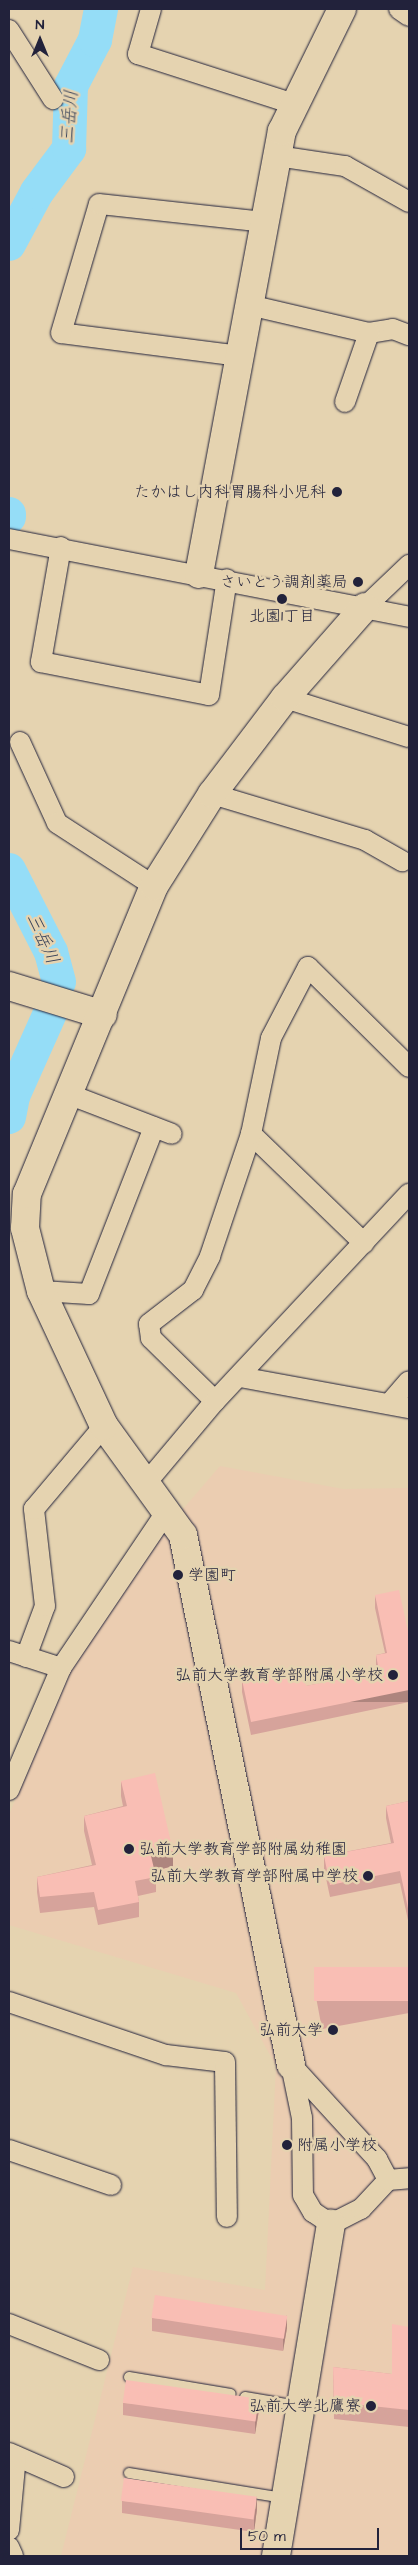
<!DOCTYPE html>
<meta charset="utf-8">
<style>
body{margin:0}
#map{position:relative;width:418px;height:2565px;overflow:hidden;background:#e5d3b0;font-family:"Architects Daughter","Klee One",sans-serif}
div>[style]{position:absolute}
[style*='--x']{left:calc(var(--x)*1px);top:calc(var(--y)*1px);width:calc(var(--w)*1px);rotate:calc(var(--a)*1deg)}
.built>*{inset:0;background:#ebcdb1}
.river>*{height:34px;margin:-17px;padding:0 17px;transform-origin:17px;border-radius:17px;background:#95ddf7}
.roads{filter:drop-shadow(0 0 1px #22223b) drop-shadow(0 0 1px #22223b)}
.lane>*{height:10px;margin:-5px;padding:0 5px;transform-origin:5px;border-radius:5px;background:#e5d3b0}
.street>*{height:20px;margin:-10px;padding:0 10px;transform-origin:10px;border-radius:10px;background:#e5d3b0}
.secondary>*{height:28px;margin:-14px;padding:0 14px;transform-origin:14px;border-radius:14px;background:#e5d3b0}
.wall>*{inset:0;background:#d6a39b}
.shaded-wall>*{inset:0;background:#ae857e;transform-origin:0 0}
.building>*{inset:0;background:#f9beb4;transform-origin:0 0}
.dots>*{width:14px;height:14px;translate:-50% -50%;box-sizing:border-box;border:2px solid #e5d3b0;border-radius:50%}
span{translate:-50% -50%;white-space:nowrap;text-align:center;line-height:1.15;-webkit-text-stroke:5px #e5d3b0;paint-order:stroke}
.poi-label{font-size:16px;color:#22223b}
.right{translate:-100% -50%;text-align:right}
.left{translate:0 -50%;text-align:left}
.water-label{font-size:18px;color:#333e57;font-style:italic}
.frame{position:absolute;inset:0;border:10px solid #22223b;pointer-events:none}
.north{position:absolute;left:15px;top:15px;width:50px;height:50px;-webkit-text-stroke:4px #e5d3b0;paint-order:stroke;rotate:0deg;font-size:14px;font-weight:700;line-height:20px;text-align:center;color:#22223b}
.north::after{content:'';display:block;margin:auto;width:18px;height:22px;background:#22223b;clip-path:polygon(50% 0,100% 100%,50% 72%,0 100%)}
.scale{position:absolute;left:240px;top:2528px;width:139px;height:22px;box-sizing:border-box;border:2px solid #22223b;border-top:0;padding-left:6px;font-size:15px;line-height:18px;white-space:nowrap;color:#22223b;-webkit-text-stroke:4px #e5d3b0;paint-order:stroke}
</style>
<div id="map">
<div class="built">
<i style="clip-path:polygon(220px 1466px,343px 1489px,409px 1488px,409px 2556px,61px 2556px,133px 2267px,265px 2290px,276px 2066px,236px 1993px,9px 1925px,9px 1815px,69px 1672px,152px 1545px)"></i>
</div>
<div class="river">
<i style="--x:9;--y:244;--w:59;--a:-61.7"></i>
<i style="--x:37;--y:192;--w:54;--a:-53.3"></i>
<i style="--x:69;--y:149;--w:63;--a:-88.2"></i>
<i style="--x:71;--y:86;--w:52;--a:-62.4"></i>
<i style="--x:95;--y:40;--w:32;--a:-79"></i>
<i style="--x:9;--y:514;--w:3;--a:90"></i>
<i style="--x:9;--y:870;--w:92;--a:62.9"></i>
<i style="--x:51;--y:952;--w:31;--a:75"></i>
<i style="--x:9;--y:1117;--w:21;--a:-79"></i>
<i style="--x:13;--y:1096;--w:93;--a:-65.9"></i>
</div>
<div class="roads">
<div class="lane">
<i style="--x:129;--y:2377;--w:103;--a:9.5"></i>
<i style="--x:245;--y:2397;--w:55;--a:9.5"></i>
<i style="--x:129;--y:2473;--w:157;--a:9.2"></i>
</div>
<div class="street">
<i style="--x:151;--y:9;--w:47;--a:106.1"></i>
<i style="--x:138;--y:54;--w:164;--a:17.8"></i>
<i style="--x:399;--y:9;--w:12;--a:35"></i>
<i style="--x:9;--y:30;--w:82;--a:57.5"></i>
<i style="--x:277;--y:156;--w:69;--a:8.4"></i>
<i style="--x:345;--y:166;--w:73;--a:29.4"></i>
<i style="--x:249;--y:305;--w:123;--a:13.1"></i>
<i style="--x:369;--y:333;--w:24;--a:-9"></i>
<i style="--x:393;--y:329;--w:17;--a:21"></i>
<i style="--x:240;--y:356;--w:180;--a:-172.7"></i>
<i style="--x:61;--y:333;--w:134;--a:-73.6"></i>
<i style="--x:99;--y:204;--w:167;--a:6.2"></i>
<i style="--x:345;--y:402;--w:73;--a:-70.8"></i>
<i style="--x:9;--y:539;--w:408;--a:11"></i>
<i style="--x:61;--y:547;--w:117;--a:99.9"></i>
<i style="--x:41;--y:662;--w:171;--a:11.1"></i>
<i style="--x:209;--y:695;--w:117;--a:-81.2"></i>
<i style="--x:365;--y:607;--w:61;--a:-43.7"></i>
<i style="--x:285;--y:698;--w:130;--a:17.5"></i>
<i style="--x:20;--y:742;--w:89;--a:65.4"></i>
<i style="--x:57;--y:823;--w:116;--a:33"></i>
<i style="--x:212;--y:794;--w:160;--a:16.7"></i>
<i style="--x:365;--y:840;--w:43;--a:29.6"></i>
<i style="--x:68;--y:1094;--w:111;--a:21"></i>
<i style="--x:251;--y:1134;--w:157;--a:44"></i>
<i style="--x:41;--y:1291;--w:48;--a:3.6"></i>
<i style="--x:89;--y:1294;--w:179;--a:-68.7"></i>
<i style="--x:240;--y:1377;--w:172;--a:10.4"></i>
<i style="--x:215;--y:1401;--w:90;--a:-135.5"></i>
<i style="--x:151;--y:1338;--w:14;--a:-98"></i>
<i style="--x:149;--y:1324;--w:56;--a:-37.7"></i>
<i style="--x:193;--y:1290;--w:38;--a:-63"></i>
<i style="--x:210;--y:1256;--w:129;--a:-71.4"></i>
<i style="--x:251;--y:1134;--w:98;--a:-78.2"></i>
<i style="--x:271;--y:1038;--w:80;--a:-62.5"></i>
<i style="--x:308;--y:967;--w:142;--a:44.7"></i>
<i style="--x:389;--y:1404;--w:30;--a:-49"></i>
<i style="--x:147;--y:1482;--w:106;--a:-50"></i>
<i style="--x:215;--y:1401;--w:284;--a:-46.9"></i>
<i style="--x:9;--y:1651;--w:55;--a:18.1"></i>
<i style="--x:26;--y:1657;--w:54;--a:-69.6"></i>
<i style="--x:45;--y:1606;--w:98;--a:-96.5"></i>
<i style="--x:34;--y:1509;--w:109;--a:-49.9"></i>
<i style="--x:9;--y:1790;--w:133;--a:-66.9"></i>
<i style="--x:61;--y:1668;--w:189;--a:-56"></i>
<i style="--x:9;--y:2002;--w:166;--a:18.7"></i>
<i style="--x:166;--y:2055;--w:59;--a:6.8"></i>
<i style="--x:225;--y:2062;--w:155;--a:89.3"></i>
<i style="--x:291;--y:2065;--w:54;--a:78.3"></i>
<i style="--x:302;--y:2118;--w:77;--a:89.3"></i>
<i style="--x:303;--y:2195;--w:20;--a:60"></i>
<i style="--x:313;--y:2212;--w:22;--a:34"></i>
<i style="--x:331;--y:2224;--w:34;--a:-27"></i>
<i style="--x:361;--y:2209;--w:40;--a:-47"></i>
<i style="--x:388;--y:2180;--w:21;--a:-5"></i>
<i style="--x:293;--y:2067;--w:125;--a:47.6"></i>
<i style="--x:377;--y:2159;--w:24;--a:62"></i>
<i style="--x:9;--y:2150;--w:108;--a:18.9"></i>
<i style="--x:9;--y:2324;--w:97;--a:21.8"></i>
<i style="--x:9;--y:2453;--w:60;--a:23.6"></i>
<i style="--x:9;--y:2530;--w:74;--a:-84.6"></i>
<i style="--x:9;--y:2547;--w:10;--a:66"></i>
</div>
<div class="secondary">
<i style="--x:199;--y:574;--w:451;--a:-79.4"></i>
<i style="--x:282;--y:131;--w:136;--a:-63.8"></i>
<i style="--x:9;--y:986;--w:98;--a:17.1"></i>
<i style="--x:291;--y:2065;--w:541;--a:-101.52"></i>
<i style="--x:183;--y:1535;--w:135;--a:-125.9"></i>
<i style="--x:104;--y:1426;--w:149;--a:-115"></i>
<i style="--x:41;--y:1291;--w:65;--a:-104.3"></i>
<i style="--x:25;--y:1228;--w:34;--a:-87"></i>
<i style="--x:27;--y:1194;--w:333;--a:-67.6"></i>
<i style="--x:154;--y:886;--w:109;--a:-57.8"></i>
<i style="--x:212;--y:794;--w:121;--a:-52.8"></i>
<i style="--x:285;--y:698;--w:121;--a:-48.7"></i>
<i style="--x:276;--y:2556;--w:337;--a:-80.6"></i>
</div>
</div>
<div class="wall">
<i style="clip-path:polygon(375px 1595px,409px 1702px,251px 1735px,242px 1692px,242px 1680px,294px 1683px,306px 1686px,377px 1672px,376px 1668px,376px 1655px,385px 1653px,375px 1608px)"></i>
<i style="clip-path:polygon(121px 1781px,173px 1866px,154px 1871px,156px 1877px,156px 1892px,138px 1896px,139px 1902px,139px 1917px,98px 1925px,94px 1907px,40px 1913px,37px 1892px,37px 1877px,92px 1865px,84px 1831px,84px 1816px,123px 1806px,121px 1796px)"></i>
<i style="clip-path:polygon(409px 1801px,409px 1925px,400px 1883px,330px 1897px,324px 1869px,324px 1856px,391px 1843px,386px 1818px,386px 1806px)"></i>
<i style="clip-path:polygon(409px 1967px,409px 2013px,322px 2029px,316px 1997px,316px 1985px)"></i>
<i style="clip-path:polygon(152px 2318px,287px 2328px,283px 2351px,152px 2331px)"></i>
<i style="clip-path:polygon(409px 2327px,409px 2427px,334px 2419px,333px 2367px,392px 2374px)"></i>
<i style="clip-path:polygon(123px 2403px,259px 2410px,255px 2434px,123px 2415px)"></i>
<i style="clip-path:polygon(122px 2501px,257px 2509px,254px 2532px,122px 2513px)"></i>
</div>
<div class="shaded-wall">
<i style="left:409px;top:1690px;width:12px;height:161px;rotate:90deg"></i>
<i style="clip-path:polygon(173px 1851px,173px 1866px,151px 1872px,151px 1856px)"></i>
<i style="clip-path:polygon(287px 2315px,287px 2328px,283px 2351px,283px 2339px)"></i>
<i style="clip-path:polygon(259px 2398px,259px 2410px,255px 2434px,255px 2421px)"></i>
<i style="clip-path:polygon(257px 2496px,257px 2509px,254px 2532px,254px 2520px)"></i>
</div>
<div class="building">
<i style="clip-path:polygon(399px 1590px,409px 1636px,409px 1690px,251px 1722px,242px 1680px,291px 1670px,294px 1683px,305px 1681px,306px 1686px,379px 1671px,376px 1655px,387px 1653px,375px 1595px)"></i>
<i style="clip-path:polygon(155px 1773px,173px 1851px,151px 1856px,156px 1877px,135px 1881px,139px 1902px,98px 1910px,94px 1892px,40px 1897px,37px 1877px,96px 1865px,84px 1816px,127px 1806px,121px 1781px)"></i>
<i style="clip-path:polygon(409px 1801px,409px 1913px,400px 1871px,330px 1885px,324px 1856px,394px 1843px,386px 1806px)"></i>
<i style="left:409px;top:1967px;width:34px;height:95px;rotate:90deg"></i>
<i style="left:155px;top:2295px;width:134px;height:23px;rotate:9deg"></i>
<i style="clip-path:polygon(392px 2324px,409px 2327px,409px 2410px,334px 2402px,333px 2367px,392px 2374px)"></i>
<i style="left:126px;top:2380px;width:134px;height:23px;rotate:8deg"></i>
<i style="left:124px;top:2478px;width:134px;height:23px;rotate:8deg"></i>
</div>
<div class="dots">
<i style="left:337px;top:492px;background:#22223b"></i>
<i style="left:358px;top:582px;background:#22223b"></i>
<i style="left:282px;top:599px;background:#22223b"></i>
<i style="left:178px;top:1575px;background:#22223b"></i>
<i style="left:393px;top:1675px;background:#22223b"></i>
<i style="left:129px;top:1849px;background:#22223b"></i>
<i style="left:368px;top:1876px;background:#22223b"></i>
<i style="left:333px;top:2030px;background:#22223b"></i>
<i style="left:287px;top:2145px;background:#22223b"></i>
<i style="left:371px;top:2406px;background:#22223b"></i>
</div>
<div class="poi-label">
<span class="right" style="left:326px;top:492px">たかはし内科胃腸科小児科</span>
<span class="right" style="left:348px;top:582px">さいとう調剤薬局</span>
<span style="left:282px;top:616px">北園1丁目</span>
<span class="left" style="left:188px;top:1575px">学園町</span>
<span class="right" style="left:383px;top:1675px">弘前大学教育学部附属小学校</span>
<span class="left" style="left:139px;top:1849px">弘前大学教育学部附属幼稚園</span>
<span class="right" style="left:358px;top:1876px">弘前大学教育学部附属中学校</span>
<span class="right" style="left:323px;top:2030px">弘前大学</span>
<span class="left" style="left:297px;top:2145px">附属小学校</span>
<span class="right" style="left:361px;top:2406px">弘前大学北鷹寮</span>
</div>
<div class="water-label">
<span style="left:70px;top:117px;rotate:-85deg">三岳川</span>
<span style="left:42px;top:939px;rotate:66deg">三岳川</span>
</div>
<div class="frame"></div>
<div class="north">N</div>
<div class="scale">50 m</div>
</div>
